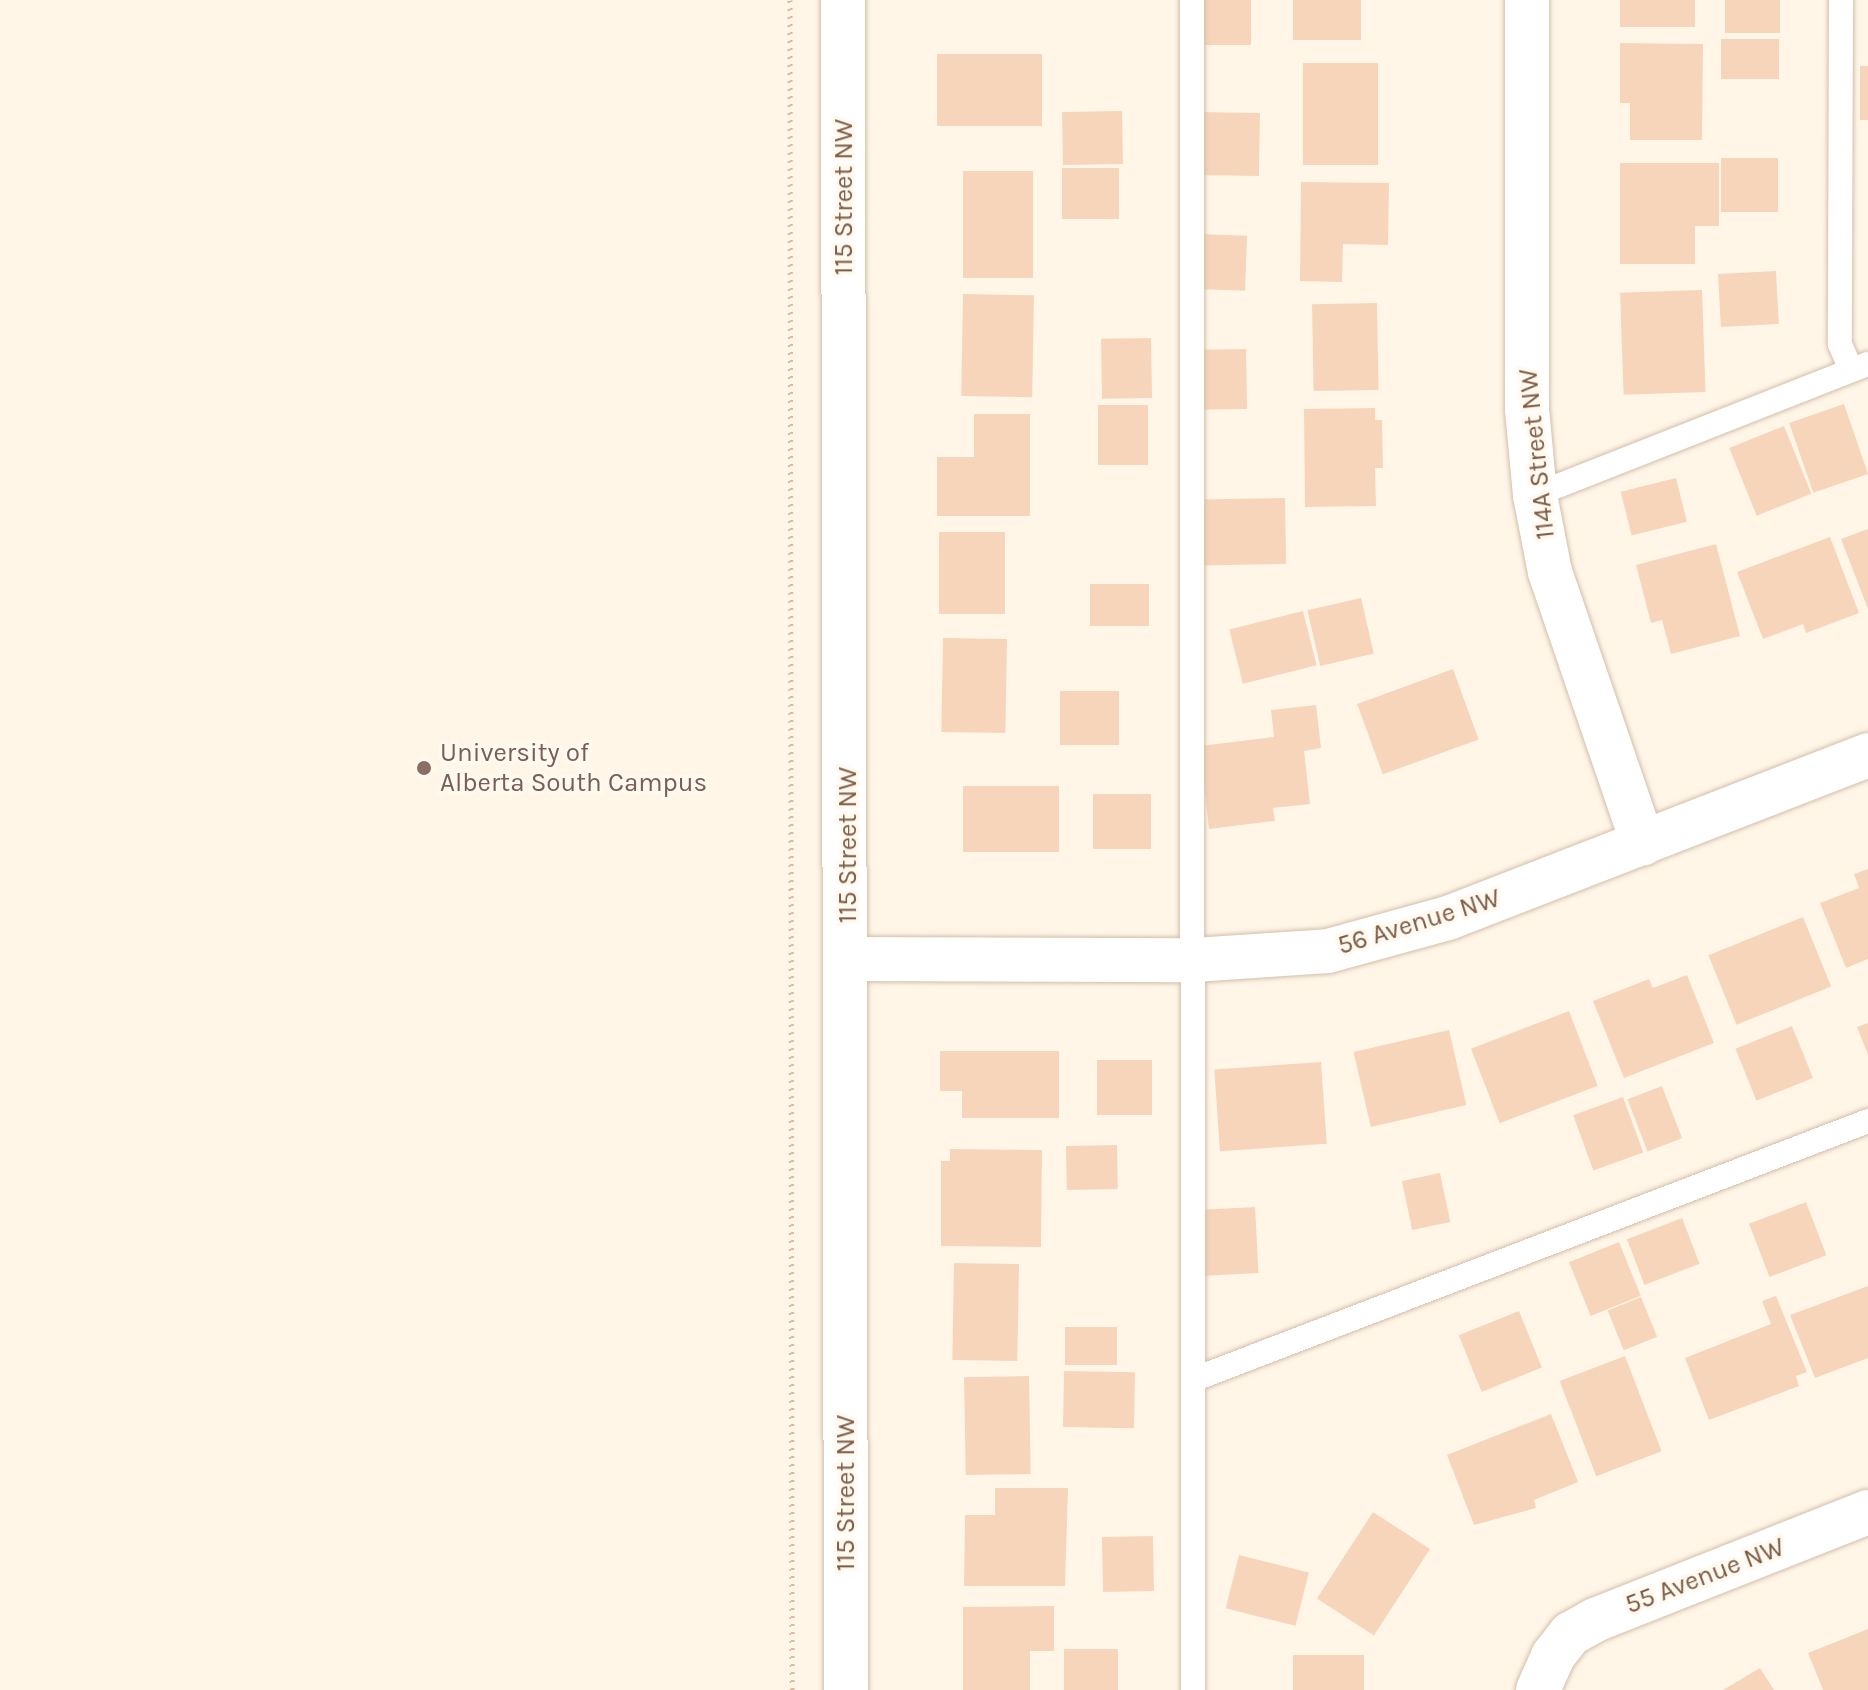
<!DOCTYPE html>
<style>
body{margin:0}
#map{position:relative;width:1868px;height:1690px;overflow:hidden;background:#fff6e7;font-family:Karla,sans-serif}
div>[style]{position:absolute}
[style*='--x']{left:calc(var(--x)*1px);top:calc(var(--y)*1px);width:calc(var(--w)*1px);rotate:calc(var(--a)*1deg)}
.building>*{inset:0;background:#f7d5bb;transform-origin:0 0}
.path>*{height:5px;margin-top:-2.5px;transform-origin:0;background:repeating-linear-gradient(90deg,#ddb89d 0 2px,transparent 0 8px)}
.roads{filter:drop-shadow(0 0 2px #d3beaa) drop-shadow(0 0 2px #d3beaa)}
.lane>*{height:24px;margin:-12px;padding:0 12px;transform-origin:12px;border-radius:12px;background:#fff}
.street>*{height:44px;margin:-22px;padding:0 22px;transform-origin:22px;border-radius:22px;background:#fff}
.dots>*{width:22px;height:22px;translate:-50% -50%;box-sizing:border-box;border:4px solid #fff9ef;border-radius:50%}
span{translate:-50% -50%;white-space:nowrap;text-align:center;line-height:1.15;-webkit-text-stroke:7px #fff9ef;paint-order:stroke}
.street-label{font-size:26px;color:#7c5c47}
.education-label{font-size:26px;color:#785e54}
.left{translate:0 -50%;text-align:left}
</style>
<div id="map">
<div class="building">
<i style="left:1198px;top:0;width:53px;height:45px"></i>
<i style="left:1293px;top:0;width:68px;height:40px"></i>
<i style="left:1620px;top:0;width:75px;height:27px"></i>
<i style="left:1725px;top:0;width:55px;height:33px"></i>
<i style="left:1779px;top:39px;width:40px;height:58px;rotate:90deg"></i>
<i style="clip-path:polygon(1620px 43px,1703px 44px,1702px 140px,1630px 140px,1630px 103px,1620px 103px)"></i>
<i style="left:937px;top:54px;width:105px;height:72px"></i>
<i style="left:1303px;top:63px;width:75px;height:102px"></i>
<i style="left:1860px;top:66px;width:8px;height:54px"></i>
<i style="left:1122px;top:111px;width:53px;height:60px;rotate:89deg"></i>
<i style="left:1197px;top:112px;width:63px;height:63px;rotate:1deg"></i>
<i style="left:1721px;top:158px;width:57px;height:54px"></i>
<i style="clip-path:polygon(1620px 163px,1719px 163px,1719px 226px,1695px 226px,1695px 264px,1620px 264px)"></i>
<i style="left:1062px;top:168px;width:57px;height:51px"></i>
<i style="left:963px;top:171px;width:70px;height:107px"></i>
<i style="clip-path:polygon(1301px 182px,1389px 183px,1388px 245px,1343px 244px,1342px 282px,1300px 281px)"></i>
<i style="left:1198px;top:234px;width:49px;height:55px;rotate:2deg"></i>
<i style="left:1776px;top:271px;width:53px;height:58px;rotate:87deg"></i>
<i style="left:1702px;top:290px;width:102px;height:82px;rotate:88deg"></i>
<i style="left:963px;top:294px;width:71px;height:102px;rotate:1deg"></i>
<i style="left:1377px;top:303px;width:87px;height:65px;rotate:89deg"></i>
<i style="left:1151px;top:338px;width:60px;height:50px;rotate:89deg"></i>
<i style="left:1246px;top:349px;width:60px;height:50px;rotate:89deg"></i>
<i style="left:1844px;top:404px;width:74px;height:58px;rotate:71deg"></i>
<i style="left:1098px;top:405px;width:50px;height:60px"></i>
<i style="clip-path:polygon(1375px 408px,1375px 420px,1382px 420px,1383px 468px,1375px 468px,1376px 506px,1305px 507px,1304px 409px)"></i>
<i style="clip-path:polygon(974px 414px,1030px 414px,1030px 516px,937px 516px,937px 457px,974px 457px)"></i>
<i style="left:1784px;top:426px;width:73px;height:59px;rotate:68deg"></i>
<i style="left:1676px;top:478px;width:45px;height:57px;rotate:76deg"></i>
<i style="left:1285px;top:498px;width:66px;height:87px;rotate:89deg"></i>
<i style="clip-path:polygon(1868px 529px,1868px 609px,1841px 539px)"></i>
<i style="left:939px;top:532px;width:66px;height:82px"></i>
<i style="clip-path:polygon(1830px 537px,1859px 613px,1806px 633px,1803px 624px,1763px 639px,1737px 572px)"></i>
<i style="clip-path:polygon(1716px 544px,1740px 636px,1671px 654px,1662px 620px,1651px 623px,1636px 565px)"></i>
<i style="left:1090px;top:584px;width:59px;height:42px"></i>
<i style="left:1361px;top:598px;width:57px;height:55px;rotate:77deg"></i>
<i style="left:1303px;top:611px;width:56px;height:76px;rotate:76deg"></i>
<i style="left:943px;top:638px;width:64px;height:94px;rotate:1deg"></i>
<i style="left:1453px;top:669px;width:75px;height:102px;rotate:70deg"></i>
<i style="left:1060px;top:691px;width:59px;height:54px"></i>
<i style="clip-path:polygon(1316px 705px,1321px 748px,1304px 751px,1310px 804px,1273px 808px,1275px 821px,1209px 829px,1200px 746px,1274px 737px,1271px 710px)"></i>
<i style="left:963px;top:786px;width:96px;height:66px"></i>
<i style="left:1093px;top:794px;width:58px;height:55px"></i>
<i style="clip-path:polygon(1868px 869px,1868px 959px,1846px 968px,1820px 903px,1859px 888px,1854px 874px)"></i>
<i style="left:1803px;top:917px;width:75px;height:102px;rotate:68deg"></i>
<i style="clip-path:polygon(1687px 975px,1714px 1043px,1624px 1078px,1593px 1001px,1649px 979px,1653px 988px)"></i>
<i style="left:1569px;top:1011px;width:80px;height:105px;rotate:69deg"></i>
<i style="clip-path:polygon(1868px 1023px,1868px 1055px,1857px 1027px)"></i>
<i style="left:1792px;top:1026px;width:56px;height:61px;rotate:68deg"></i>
<i style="left:1449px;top:1030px;width:77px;height:98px;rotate:77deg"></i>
<i style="clip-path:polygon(940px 1051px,1059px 1051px,1059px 1118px,962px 1118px,962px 1091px,940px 1091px)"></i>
<i style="left:1097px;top:1060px;width:55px;height:55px"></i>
<i style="left:1321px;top:1062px;width:82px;height:107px;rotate:86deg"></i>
<i style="left:1662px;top:1086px;width:56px;height:37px;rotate:69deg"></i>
<i style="left:1623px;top:1097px;width:59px;height:53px;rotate:70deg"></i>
<i style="left:1117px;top:1145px;width:44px;height:51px;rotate:89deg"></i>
<i style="clip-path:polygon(950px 1149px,1042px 1150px,1041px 1247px,941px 1246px,941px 1161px,950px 1161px)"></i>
<i style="left:1440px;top:1173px;width:50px;height:39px;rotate:78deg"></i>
<i style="left:1806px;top:1202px;width:57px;height:61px;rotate:69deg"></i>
<i style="left:1255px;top:1207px;width:66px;height:58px;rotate:87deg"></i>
<i style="left:1682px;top:1218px;width:49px;height:59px;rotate:69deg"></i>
<i style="left:1619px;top:1242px;width:58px;height:54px;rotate:68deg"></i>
<i style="left:954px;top:1263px;width:65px;height:97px;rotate:1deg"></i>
<i style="clip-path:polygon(1868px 1286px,1868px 1358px,1815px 1378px,1790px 1315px)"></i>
<i style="clip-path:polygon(1776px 1296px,1807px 1372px,1796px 1376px,1799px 1386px,1709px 1420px,1685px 1358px,1771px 1324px,1762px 1301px)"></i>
<i style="left:1641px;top:1297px;width:43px;height:36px;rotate:68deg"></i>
<i style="left:1519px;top:1311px;width:61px;height:65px;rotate:68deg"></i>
<i style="left:1065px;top:1327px;width:52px;height:38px"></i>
<i style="left:1625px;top:1356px;width:102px;height:70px;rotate:69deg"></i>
<i style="left:1064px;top:1371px;width:71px;height:56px;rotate:1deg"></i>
<i style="left:1029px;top:1376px;width:98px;height:65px;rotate:89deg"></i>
<i style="clip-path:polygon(1551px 1414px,1578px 1482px,1534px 1500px,1536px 1508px,1474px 1525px,1447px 1455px)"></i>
<i style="clip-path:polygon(995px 1488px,1068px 1488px,1065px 1586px,964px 1586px,965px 1515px,995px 1515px)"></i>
<i style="left:1373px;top:1512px;width:68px;height:103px;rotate:33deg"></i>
<i style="left:1153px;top:1536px;width:55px;height:51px;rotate:89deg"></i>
<i style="left:1239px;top:1555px;width:72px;height:55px;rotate:14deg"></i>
<i style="clip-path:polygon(1054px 1606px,1054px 1651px,1030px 1651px,1030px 1690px,963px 1690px,963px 1607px)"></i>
<i style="clip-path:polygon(1868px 1629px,1868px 1690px,1823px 1690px,1808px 1653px)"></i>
<i style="left:1064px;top:1649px;width:54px;height:41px"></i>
<i style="left:1364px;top:1655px;width:35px;height:71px;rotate:90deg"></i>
<i style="clip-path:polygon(1760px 1668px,1774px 1690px,1723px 1690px)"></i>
</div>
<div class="path">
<i style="--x:790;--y:0;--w:1690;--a:89.93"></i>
</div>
<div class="roads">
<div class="lane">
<i style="--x:1192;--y:0;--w:1690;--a:89.97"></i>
<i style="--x:1841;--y:0;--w:344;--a:90.2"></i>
<i style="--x:1840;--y:344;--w:28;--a:67"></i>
<i style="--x:1535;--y:495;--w:358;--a:-21.5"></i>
<i style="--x:1195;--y:1379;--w:721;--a:-20.97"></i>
</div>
<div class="street">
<i style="--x:843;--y:0;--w:1690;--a:89.9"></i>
<i style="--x:1527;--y:0;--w:409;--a:90"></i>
<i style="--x:1527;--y:409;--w:86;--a:84.7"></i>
<i style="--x:1535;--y:495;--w:78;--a:79"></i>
<i style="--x:1550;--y:572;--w:287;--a:71.1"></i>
<i style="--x:848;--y:959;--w:346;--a:0.2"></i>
<i style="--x:1194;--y:960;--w:134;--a:-3.8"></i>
<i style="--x:1328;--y:951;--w:124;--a:-15.4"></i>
<i style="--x:1448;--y:918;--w:451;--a:-21.2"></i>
<i style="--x:1538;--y:1690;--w:37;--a:-66"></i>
<i style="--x:1553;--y:1656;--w:28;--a:-52"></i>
<i style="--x:1570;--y:1634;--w:29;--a:-29"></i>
<i style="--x:1595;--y:1620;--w:294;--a:-21.6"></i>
</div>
</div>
<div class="dots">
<i style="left:424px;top:768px;background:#8d6e63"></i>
</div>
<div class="street-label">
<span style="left:844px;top:197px;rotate:-90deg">115 Street NW</span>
<span style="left:1537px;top:454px;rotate:-96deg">114A Street NW</span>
<span style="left:848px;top:845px;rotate:-90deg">115 Street NW</span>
<span style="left:1419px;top:922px;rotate:-17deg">56 Avenue NW</span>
<span style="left:846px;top:1493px;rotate:-90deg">115 Street NW</span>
<span style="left:1705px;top:1576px;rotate:-21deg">55 Avenue NW</span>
</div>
<div class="education-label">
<span class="left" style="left:440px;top:768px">University of<br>Alberta South Campus</span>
</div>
</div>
